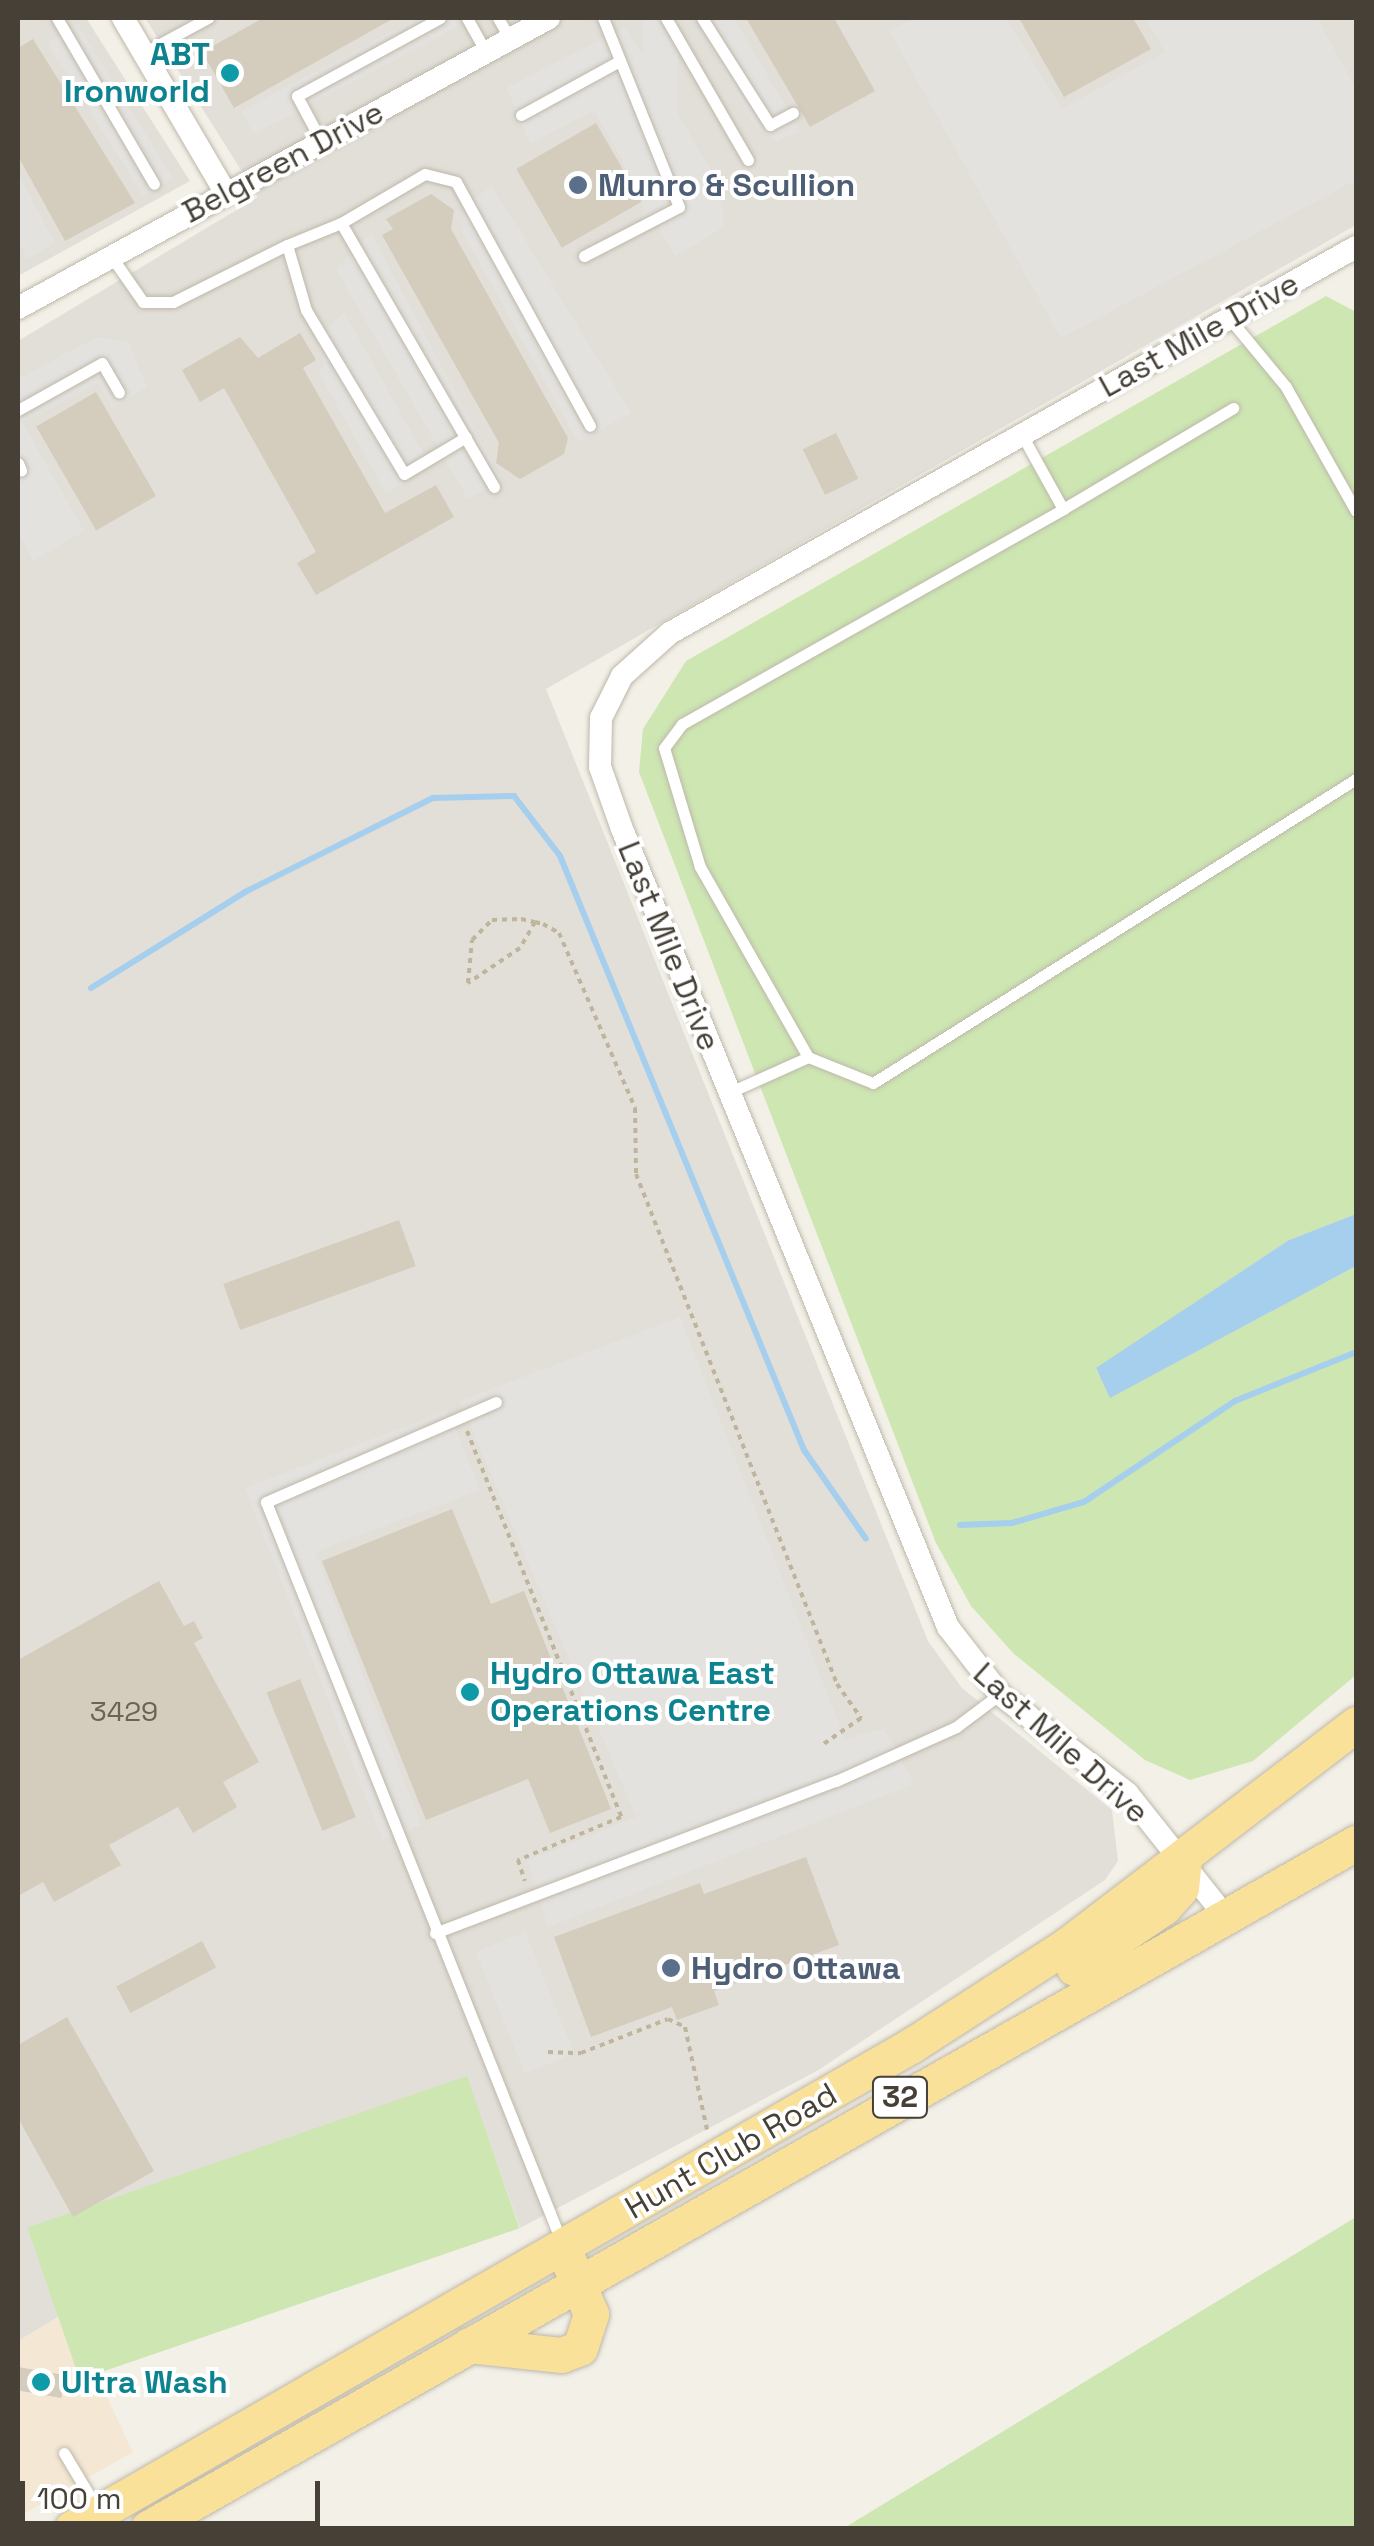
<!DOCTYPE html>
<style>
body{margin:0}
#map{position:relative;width:1374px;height:2546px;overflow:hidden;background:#f3f0e8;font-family:"Space Grotesk",sans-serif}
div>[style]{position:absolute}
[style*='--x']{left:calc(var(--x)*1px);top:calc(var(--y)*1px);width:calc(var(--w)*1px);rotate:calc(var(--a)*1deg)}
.commercial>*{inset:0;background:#f4e7d4}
.industrial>*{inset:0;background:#e2dfd9}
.green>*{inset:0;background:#cde6b2;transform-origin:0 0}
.parking>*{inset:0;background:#e4e2df;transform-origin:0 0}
.water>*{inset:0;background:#a6ceed}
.stream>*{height:6px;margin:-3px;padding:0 3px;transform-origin:3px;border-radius:3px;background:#a6ceed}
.building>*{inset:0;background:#d4ccbd;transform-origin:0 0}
.path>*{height:4px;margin-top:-2px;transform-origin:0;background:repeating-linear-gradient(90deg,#bfb49c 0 5px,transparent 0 10px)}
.roads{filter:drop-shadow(0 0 2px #beb8aa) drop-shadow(0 0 2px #beb8aa)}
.lane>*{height:11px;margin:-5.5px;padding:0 5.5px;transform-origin:5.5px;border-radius:5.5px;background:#fff}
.street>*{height:22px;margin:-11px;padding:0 11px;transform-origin:11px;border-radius:11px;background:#fff}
.primary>*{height:35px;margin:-17.5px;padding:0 17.5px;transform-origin:17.5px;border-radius:17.5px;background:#fae19a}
.dots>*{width:28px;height:28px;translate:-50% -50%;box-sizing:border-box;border:5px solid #fff;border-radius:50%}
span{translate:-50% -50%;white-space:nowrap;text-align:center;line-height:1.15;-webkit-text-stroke:8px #fff;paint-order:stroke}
.number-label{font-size:28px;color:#6a6358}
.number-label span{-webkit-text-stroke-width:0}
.shield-label span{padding:2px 8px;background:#fff;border:2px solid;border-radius:8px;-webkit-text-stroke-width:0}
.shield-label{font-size:30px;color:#464037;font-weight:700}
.culture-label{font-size:32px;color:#0d838f;font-weight:700}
.right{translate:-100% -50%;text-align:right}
.left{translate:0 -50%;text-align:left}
.street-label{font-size:32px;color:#464037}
.service-label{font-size:32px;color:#4e5e75;font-weight:700}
.frame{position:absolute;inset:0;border:20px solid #464037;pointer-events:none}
.scale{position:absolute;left:20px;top:2481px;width:300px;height:45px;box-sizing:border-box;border:5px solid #464037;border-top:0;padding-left:12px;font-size:30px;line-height:35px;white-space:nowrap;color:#464037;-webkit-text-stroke:8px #fff;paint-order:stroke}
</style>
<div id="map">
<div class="commercial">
<i style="clip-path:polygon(67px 2313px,133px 2452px,18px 2517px,18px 2341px)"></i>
</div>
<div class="industrial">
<i style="clip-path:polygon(18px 18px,86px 18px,190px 181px,18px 276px)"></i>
<i style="clip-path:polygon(145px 18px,1356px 18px,1356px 225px,546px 689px,928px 1641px,962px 1688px,1112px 1810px,1118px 1861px,1105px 1880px,817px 2071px,520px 2228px,466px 2076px,18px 2341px,18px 341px,258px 197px)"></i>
</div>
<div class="green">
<i style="clip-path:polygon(1326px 296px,1356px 312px,1356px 1214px,1289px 1240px,1096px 1369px,1111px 1397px,1356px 1266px,1356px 1675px,1253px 1761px,1190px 1780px,1145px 1760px,1014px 1654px,971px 1606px,936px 1543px,639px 772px,643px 729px,686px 661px)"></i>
<i style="left:467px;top:2076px;width:161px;height:465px;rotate:71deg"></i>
<i style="clip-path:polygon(1356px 2217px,1356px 2528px,844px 2528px)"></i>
</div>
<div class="parking">
<i style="clip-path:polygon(417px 18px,454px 18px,458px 26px,254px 134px,241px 111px)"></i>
<i style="left:643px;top:18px;width:35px;height:204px"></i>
<i style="clip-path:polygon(719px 18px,734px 18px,800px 131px,777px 141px,756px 128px,699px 27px)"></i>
<i style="clip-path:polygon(916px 18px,1006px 18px,1062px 109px,1165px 52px,1145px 18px,1317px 18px,1356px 89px,1356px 180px,1061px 338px,889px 30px)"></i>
<i style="left:77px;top:24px;width:181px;height:35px;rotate:58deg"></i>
<i style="clip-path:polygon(626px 27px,719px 183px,724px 227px,675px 256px,594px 110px,530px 144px,507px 88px)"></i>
<i style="clip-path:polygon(18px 174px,55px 243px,28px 259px,18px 240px)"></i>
<i style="clip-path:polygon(492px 186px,631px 413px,578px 442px,462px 231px,464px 207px)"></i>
<i style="clip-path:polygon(371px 233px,502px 481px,468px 499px,336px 269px)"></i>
<i style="clip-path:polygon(344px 312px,430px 466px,386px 493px,319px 373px,325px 364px,316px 340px)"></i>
<i style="clip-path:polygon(97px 337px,128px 342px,147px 387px,113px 408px,98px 383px,22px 422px,84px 531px,33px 561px,18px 531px,18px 379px)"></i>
<i style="clip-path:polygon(680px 1317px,845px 1739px,884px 1729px,914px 1784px,548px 1927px,527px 1861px,636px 1817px,460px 1401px)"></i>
<i style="clip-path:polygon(448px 1410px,480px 1490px,315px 1552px,421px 1825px,383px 1840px,245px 1488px)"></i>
<i style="left:525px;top:1932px;width:131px;height:53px;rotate:68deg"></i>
</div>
<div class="water">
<i style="clip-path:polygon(1356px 1214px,1356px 1266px,1110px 1398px,1096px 1368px,1289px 1240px)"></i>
</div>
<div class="stream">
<i style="--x:91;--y:988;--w:181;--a:-31.9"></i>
<i style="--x:245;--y:892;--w:210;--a:-26.6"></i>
<i style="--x:433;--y:798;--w:81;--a:-1.4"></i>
<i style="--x:514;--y:796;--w:76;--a:52.5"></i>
<i style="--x:560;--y:856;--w:642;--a:67.67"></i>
<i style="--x:804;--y:1450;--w:108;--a:55.1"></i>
<i style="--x:960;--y:1525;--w:52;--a:-2.2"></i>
<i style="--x:1012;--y:1523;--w:75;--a:-16.3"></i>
<i style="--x:1084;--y:1502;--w:182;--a:-33.8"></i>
<i style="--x:1235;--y:1401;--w:131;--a:-22"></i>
</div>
<div class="building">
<i style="clip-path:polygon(263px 18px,394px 18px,234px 108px,202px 52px)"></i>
<i style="clip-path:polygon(746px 18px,834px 18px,875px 91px,810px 127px)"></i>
<i style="clip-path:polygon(1019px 18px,1133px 18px,1151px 49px,1064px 97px)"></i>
<i style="clip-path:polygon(33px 39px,135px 203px,65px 241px,18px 156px,18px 48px)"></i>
<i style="left:596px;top:123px;width:91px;height:92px;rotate:60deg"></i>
<i style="clip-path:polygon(431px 194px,454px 210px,451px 229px,568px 438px,564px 454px,520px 479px,496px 463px,499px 443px,382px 235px,393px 229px,386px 219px)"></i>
<i style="clip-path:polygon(300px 333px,316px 360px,303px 368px,385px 513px,436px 485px,454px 517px,316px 595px,297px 563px,316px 552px,224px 388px,200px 402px,182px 370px,240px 337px,258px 358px)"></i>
<i style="left:96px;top:392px;width:120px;height:69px;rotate:60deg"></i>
<i style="left:836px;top:433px;width:51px;height:37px;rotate:64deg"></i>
<i style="left:399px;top:1220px;width:49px;height:187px;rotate:70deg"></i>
<i style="clip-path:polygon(452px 1509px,491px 1604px,524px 1591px,611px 1809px,550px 1833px,528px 1779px,426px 1820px,322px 1561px)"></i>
<i style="clip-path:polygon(159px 1581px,184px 1626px,194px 1621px,203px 1638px,194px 1643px,259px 1762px,223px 1782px,237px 1807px,193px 1833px,178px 1807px,109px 1845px,121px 1865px,54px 1902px,43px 1882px,18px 1896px,18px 1660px)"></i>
<i style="left:300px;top:1679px;width:149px;height:36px;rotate:68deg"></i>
<i style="clip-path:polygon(806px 1857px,839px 1945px,714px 1991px,719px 2005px,677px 2020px,672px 2007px,591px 2037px,554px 1937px,700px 1883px,704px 1894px)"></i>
<i style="left:202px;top:1941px;width:30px;height:97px;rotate:62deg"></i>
<i style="clip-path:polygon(67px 2017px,154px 2171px,73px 2217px,18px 2118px,18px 2045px)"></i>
<i style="left:18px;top:2367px;width:48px;height:23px;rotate:10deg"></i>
</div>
<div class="path">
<i style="--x:535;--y:922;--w:30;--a:120"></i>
<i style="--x:520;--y:948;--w:63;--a:146.1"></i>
<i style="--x:468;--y:983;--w:43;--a:-84.7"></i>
<i style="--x:472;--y:940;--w:28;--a:-45"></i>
<i style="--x:492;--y:920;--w:29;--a:-2"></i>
<i style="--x:521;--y:919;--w:14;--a:12"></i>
<i style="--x:535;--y:922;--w:8;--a:14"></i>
<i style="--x:543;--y:924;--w:18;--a:29"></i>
<i style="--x:559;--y:933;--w:191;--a:66.5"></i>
<i style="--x:635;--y:1108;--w:66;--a:89.1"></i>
<i style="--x:636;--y:1174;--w:548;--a:68.49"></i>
<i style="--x:837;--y:1684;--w:42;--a:54.8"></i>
<i style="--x:861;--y:1718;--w:47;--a:145.3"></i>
<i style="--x:467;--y:1431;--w:416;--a:68.2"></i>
<i style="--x:621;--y:1817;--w:112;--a:157.3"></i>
<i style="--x:518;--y:1860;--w:22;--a:72"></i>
<i style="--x:548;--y:2052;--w:33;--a:2"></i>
<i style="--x:581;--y:2053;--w:93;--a:-21.3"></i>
<i style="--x:668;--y:2019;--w:19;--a:25"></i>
<i style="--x:685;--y:2027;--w:105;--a:77.9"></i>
</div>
<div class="roads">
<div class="lane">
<i style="--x:57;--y:18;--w:192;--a:59.7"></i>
<i style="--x:467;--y:18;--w:39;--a:61"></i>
<i style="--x:498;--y:18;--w:24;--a:60"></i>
<i style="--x:666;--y:18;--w:164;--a:60"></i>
<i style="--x:702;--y:18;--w:127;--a:57.6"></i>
<i style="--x:770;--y:125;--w:26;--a:-28"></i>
<i style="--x:145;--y:52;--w:72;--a:-28.4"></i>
<i style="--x:521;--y:115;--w:111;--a:-28.7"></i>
<i style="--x:321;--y:141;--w:51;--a:-118.1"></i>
<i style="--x:297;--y:96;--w:163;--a:-28.6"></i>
<i style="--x:341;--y:223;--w:97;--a:-30.3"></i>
<i style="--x:425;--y:174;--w:32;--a:14"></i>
<i style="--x:456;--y:182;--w:278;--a:61.2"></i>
<i style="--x:287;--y:245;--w:58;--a:-22.2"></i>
<i style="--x:341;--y:223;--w:305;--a:59.9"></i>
<i style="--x:111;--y:256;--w:56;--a:55.2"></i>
<i style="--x:143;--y:302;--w:30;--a:0"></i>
<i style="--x:173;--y:302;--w:127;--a:-26.6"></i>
<i style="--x:287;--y:245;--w:68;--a:73.7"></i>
<i style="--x:306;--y:310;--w:191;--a:59.1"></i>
<i style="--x:404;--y:474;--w:72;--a:-30.8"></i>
<i style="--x:584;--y:256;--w:107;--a:-27.3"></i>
<i style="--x:679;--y:207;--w:204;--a:-111.9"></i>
<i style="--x:1229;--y:318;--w:89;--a:50.4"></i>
<i style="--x:1286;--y:387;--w:142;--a:60.6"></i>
<i style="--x:18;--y:410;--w:96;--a:-29.2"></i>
<i style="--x:102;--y:363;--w:34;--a:60"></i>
<i style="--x:18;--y:463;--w:8;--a:67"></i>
<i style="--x:1063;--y:509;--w:198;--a:-30.7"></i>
<i style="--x:808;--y:1057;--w:70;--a:21.8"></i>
<i style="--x:873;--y:1083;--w:571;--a:-32.19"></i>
<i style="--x:728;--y:1093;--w:88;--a:-24.2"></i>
<i style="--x:808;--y:1057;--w:219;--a:-119.6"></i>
<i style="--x:700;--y:867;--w:124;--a:-106.8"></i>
<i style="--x:664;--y:748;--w:30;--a:-53"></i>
<i style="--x:682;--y:724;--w:437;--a:-29.4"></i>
<i style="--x:1063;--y:509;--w:85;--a:-119"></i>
<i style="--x:496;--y:1402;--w:251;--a:156.5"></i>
<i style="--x:266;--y:1502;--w:798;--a:68.23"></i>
<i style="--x:435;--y:1933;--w:429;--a:-20.8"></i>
<i style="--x:836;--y:1781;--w:132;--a:-24.2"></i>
<i style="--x:956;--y:1727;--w:55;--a:-36.9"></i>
<i style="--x:64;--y:2453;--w:66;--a:59.2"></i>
</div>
<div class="street">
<i style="--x:123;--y:18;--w:202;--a:59.6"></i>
<i style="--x:18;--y:308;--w:605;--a:-28.64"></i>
<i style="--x:1225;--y:1916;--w:157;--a:-128.5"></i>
<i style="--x:1127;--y:1793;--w:161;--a:-142.1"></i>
<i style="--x:1000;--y:1694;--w:85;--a:-127.8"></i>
<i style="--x:948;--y:1627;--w:862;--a:-112.22"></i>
<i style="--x:622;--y:829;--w:66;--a:-109.5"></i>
<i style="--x:600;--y:767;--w:49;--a:-88.8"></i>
<i style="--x:601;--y:718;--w:47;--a:-63.4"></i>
<i style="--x:622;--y:676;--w:64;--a:-41.9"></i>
<i style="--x:670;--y:633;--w:787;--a:-29.37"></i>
</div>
<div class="primary">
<i style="--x:1074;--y:1968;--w:109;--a:-34.1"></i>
<i style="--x:1164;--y:1907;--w:25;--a:-48"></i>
<i style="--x:1181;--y:1888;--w:28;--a:-84"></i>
<i style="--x:469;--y:2345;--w:93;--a:6.2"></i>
<i style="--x:561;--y:2355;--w:20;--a:-20"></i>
<i style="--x:580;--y:2348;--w:36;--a:-72"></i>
<i style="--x:591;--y:2314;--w:56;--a:-112.9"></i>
<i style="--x:72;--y:2528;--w:969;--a:-29.9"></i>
<i style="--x:912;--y:2045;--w:184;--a:-32.8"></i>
<i style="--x:1067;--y:1945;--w:364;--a:-37.4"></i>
<i style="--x:148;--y:2528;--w:1389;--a:-29.56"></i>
</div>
</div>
<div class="dots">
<i style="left:230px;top:73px;background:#0f9aa8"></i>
<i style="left:578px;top:185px;background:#5c6f8a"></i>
<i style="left:470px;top:1692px;background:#0f9aa8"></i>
<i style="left:671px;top:1968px;background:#5c6f8a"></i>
<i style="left:41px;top:2382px;background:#0f9aa8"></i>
</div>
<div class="number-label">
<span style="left:124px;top:1711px">3429</span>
</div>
<div class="shield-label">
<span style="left:900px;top:2097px">32</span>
</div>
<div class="culture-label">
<span class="right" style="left:210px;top:73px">ABT<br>Ironworld</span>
<span class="left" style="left:490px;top:1692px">Hydro Ottawa East<br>Operations Centre</span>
<span class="left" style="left:61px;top:2382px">Ultra Wash</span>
</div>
<div class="street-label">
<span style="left:283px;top:162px;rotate:-28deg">Belgreen Drive</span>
<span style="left:1199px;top:335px;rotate:-29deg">Last Mile Drive</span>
<span style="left:669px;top:946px;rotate:68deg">Last Mile Drive</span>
<span style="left:1061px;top:1743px;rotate:42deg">Last Mile Drive</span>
<span style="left:731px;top:2151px;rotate:-30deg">Hunt Club Road</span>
</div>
<div class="service-label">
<span class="left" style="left:598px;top:185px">Munro &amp; Scullion</span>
<span class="left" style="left:691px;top:1968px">Hydro Ottawa</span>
</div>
<div class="frame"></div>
<div class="scale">100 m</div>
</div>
